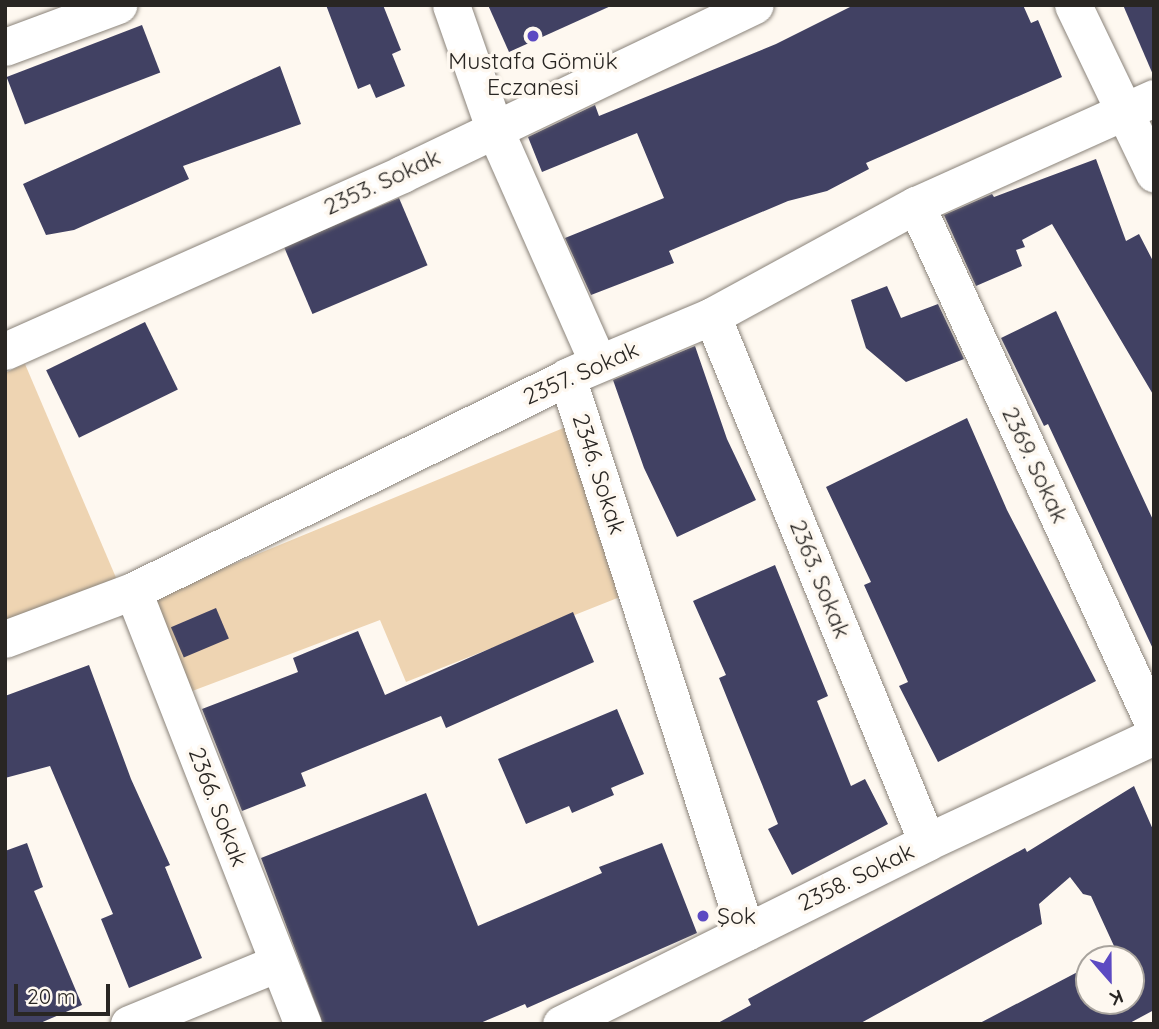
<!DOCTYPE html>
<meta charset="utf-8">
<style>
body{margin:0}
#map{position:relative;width:1159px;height:1029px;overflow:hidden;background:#fef8f0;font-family:Quicksand,sans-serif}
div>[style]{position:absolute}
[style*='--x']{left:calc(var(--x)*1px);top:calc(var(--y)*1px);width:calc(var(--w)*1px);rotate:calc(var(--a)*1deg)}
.green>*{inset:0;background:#eed4b2}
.building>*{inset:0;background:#414163;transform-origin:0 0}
.roads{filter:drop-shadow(0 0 2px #8a837a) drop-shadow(0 0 2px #8a837a)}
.minor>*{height:37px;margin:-18.5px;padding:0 18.5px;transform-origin:18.5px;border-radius:18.5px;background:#fff}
.dots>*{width:19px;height:19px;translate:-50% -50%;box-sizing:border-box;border:4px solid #fef8f0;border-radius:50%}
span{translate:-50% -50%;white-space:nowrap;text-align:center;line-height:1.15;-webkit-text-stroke:7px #fef8f0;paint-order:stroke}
.poi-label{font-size:23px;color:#292623}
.left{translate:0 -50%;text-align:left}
.street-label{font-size:23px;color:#292623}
.frame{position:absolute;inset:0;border:7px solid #292623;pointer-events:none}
.north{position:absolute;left:1075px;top:945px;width:70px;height:70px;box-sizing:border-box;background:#fef8f0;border:2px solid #a9a49e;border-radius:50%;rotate:159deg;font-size:19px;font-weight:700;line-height:28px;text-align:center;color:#292623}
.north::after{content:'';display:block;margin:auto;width:24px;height:32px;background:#5c4ac2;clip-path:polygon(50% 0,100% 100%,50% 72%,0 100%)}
.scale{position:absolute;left:14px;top:984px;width:96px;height:32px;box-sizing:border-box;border:4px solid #292623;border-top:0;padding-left:9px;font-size:21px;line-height:24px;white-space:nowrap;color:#292623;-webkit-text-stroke:5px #fef8f0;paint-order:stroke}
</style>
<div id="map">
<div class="green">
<i style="clip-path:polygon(25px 364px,117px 580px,5px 620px,5px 373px)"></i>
<i style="clip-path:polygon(578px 422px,640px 589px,406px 682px,380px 620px,187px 693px,146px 600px)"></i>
</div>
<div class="building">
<i style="clip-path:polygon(326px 5px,383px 5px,401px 50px,392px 54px,405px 86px,376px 98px,370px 84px,358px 89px)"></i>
<i style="clip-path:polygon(488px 5px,613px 5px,509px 52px)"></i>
<i style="clip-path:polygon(854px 5px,1023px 5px,1031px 23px,1038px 20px,1062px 77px,866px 163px,869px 169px,827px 191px,788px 201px,669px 251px,674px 263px,591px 295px,565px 238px,664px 198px,637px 133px,542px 172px,528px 137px,595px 105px,599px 116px,776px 44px)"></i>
<i style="clip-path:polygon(1123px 5px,1154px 5px,1154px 77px)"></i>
<i style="left:142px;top:25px;width:51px;height:145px;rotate:69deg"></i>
<i style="clip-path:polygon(280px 66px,301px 124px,183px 166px,189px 179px,74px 230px,46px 235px,23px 184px)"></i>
<i style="clip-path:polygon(1096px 159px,1126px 241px,1139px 234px,1154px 263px,1154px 396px,1052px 224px,1022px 240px,1025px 247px,1016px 250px,1022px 266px,976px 286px,944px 215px,992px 194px,994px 197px)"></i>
<i style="left:399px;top:198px;width:73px;height:125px;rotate:67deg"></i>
<i style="clip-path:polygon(887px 286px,901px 318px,938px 304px,964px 359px,906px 382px,866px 348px,851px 300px)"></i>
<i style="clip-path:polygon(1056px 311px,1154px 522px,1154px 651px,1048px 424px,1044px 426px,1001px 338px)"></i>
<i style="left:145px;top:322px;width:75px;height:110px;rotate:64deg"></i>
<i style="clip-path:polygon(695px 346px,727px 439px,756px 500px,677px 537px,644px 468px,613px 380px)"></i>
<i style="clip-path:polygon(967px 418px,1007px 510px,1096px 681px,938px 762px,899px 686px,908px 682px,864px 585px,871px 582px,826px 487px)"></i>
<i style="clip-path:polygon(775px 565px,828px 696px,817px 701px,851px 786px,865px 779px,888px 824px,792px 875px,768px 829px,778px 824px,719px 678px,726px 675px,693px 601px)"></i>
<i style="left:216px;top:608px;width:33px;height:49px;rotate:67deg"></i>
<i style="clip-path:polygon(573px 612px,594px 662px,446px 728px,441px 716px,301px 773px,306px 786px,242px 811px,202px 709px,298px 672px,293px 658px,358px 631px,385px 695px)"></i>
<i style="clip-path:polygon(89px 665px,131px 779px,170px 865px,165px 867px,202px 958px,129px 988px,101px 919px,113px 914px,50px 766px,5px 778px,5px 696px)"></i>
<i style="clip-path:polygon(617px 709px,644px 774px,611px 788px,614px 795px,572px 813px,569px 806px,526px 824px,498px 759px)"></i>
<i style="clip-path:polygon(1134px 786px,1154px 832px,1154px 1010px,1128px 1024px,978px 1024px,1089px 966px,1089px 1001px,1131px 1001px,1131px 959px,1101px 959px,1102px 953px,1114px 946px,1091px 896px,1083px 894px,1070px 877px,1039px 904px,1042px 924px,859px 1024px,716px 1024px,751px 1005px,748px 999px,1025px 848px,1027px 852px)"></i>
<i style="clip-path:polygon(426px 793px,478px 926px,602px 873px,599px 867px,662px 843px,697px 933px,527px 1008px,525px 1004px,478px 1024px,323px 1024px,261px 858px)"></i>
<i style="clip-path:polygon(27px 843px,43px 887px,34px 891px,82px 1005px,38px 1024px,5px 1024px,5px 851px)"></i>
</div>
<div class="roads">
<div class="minor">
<i style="--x:451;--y:5;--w:130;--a:70.7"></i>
<i style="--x:494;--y:128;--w:257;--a:66.1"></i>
<i style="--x:598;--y:363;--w:34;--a:156"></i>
<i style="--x:567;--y:377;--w:583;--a:72.12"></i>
<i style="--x:1073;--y:5;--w:187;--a:64.3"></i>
<i style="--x:5;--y:47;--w:121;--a:-20.4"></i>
<i style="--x:916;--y:205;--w:572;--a:65.41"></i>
<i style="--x:712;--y:316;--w:568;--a:67.77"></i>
<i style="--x:5;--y:351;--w:435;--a:-24"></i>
<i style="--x:402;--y:174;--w:391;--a:-25.6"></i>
<i style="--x:133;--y:591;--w:465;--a:68.6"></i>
<i style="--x:5;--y:639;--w:137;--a:-20.6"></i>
<i style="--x:133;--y:591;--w:484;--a:-26.2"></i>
<i style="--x:567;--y:377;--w:157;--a:-22.8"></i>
<i style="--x:712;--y:316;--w:232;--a:-28.6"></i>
<i style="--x:916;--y:205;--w:261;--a:-24.2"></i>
<i style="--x:129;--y:1024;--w:161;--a:-22.3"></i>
<i style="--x:561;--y:1024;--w:409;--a:-26.4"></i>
<i style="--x:927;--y:842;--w:251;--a:-25"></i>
</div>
</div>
<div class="dots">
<i style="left:533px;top:36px;background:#5c4ac2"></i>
<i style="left:703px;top:916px;background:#5c4ac2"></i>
</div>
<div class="poi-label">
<span style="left:533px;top:74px">Mustafa Gömük<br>Eczanesi</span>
<span class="left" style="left:717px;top:916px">Şok</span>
</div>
<div class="street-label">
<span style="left:382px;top:182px;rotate:-25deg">2353. Sokak</span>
<span style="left:581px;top:373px;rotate:-24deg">2357. Sokak</span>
<span style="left:1035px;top:465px;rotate:65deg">2369. Sokak</span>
<span style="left:599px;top:474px;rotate:72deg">2346. Sokak</span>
<span style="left:820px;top:579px;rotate:68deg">2363. Sokak</span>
<span style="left:218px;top:807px;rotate:69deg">2366. Sokak</span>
<span style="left:856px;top:877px;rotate:-26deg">2358. Sokak</span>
</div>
<div class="frame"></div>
<div class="north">K</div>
<div class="scale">20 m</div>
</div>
